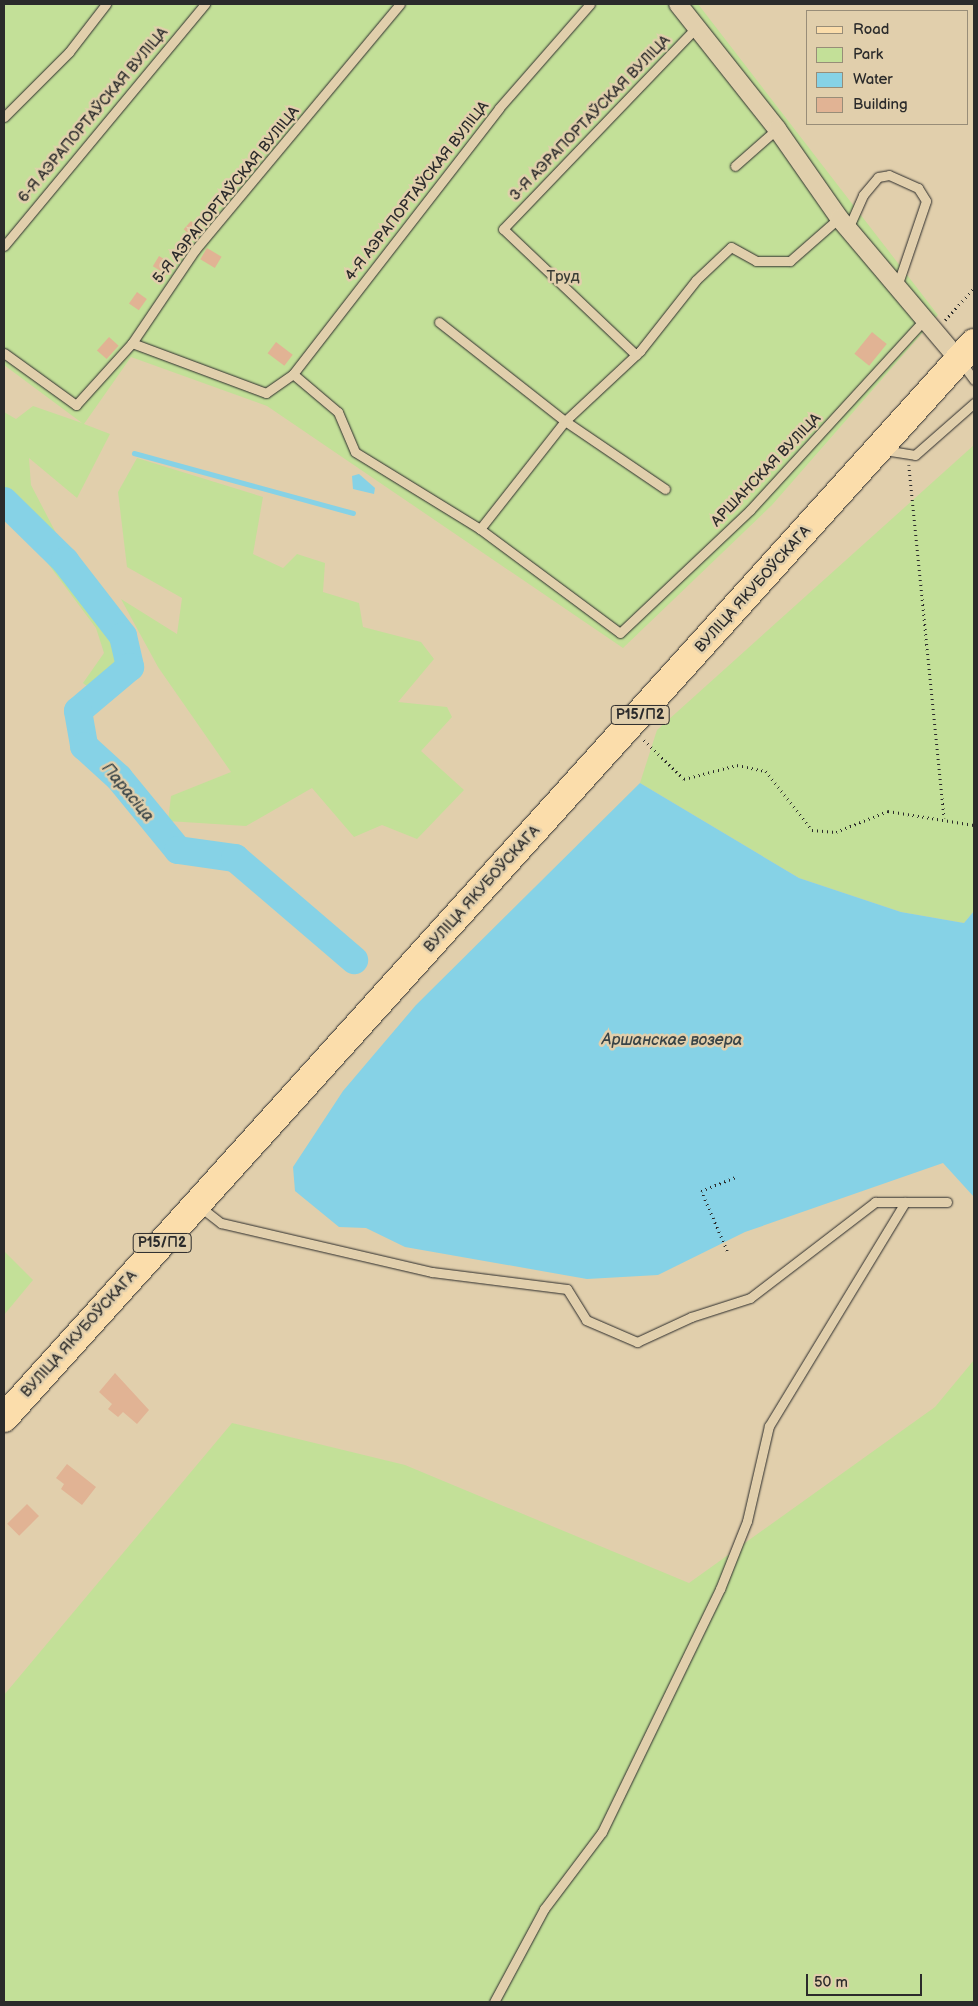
<!DOCTYPE html>
<meta charset="utf-8">
<style>
body{margin:0}
#map{position:relative;width:978px;height:2006px;overflow:hidden;background:#e1cfac;font-family:"Balsamiq Sans",sans-serif}
div>[style]{position:absolute}
[style*='--x']{left:calc(var(--x)*1px);top:calc(var(--y)*1px);width:calc(var(--w)*1px);rotate:calc(var(--a)*1deg)}
.green>*{inset:0;background:#c3e098}
.water>*{inset:0;background:#86d2e6}
.stream>*{height:4.5px;margin:-2.25px;padding:0 2.25px;transform-origin:2.25px;border-radius:2.25px;background:#86d2e6}
.river>*{height:28px;margin:-14px;padding:0 14px;transform-origin:14px;border-radius:14px;background:#86d2e6}
.building>*{inset:0;background:#e1b394;transform-origin:0 0}
.path>*{height:2.5px;margin-top:-1.25px;transform-origin:0;background:repeating-linear-gradient(90deg,#2b2b2b 0 1px,transparent 0 5px)}
.roads{filter:drop-shadow(0 0 1px #2b2b2b) drop-shadow(0 0 1px #2b2b2b)}
.service>*{height:9px;margin:-4.5px;padding:0 4.5px;transform-origin:4.5px;border-radius:4.5px;background:#e1cfac}
.minor>*{height:18px;margin:-9px;padding:0 9px;transform-origin:9px;border-radius:9px;background:#e1cfac}
.primary>*{height:28px;margin:-14px;padding:0 14px;transform-origin:14px;border-radius:14px;background:#fbddab}
span{translate:-50% -50%;white-space:nowrap;text-align:center;line-height:1.15;-webkit-text-stroke:5px #e1cfac;paint-order:stroke}
.shield-label span{padding:1px 4px;background:#e1cfac;border:1px solid;border-radius:4px;-webkit-text-stroke-width:0}
.shield-label{font-size:14px;color:#2b2b2b;font-weight:700}
.street-label{font-size:15px;color:#2b2b2b}
.park-label{font-size:15px;color:#3a3d36}
.water-label{font-size:16px;color:#394447;font-style:italic}
.frame{position:absolute;inset:0;border:5px solid #2b2b2b;pointer-events:none}
.legend{position:absolute;left:806px;top:10px;width:162px;height:115px;box-sizing:border-box;background:#e1cfac;border:1px solid #988d78;margin:0;padding:6px 9px;list-style:none;font-size:15px;color:#2b2b2b}
.legend li{display:flex;align-items:center;gap:10px;height:25px}
.legend b{width:25px;border:1px solid #988d78}
.scale{position:absolute;left:806px;top:1974px;width:116px;height:22px;box-sizing:border-box;border:2px solid #2b2b2b;border-top:0;padding-left:6px;font-size:15px;line-height:18px;white-space:nowrap;color:#2b2b2b;-webkit-text-stroke:4px #e1cfac;paint-order:stroke}
</style>
<div id="map">
<div class="green">
<i style="clip-path:polygon(4px 4px,698px 4px,938px 315px,772px 505px,623px 648px,267px 406px,131px 357px,84px 424px,110px 434px,77px 498px,29px 458px,31px 485px,56px 533px,128px 627px,137px 667px,108px 702px,83px 683px,104px 653px,96px 628px,46px 561px,4px 517px,4px 412px,16px 419px,33px 406px,82px 423px,4px 365px)"></i>
<i style="clip-path:polygon(974px 445px,974px 911px,964px 923px,901px 912px,799px 878px,640px 783px,657px 730px)"></i>
<i style="clip-path:polygon(137px 458px,263px 497px,253px 554px,283px 568px,297px 554px,325px 563px,323px 592px,359px 603px,363px 627px,421px 642px,434px 659px,398px 702px,447px 707px,452px 717px,421px 751px,464px 790px,417px 839px,382px 825px,354px 837px,312px 788px,246px 826px,168px 821px,171px 796px,231px 772px,158px 667px,121px 599px,177px 634px,182px 598px,127px 567px,118px 492px)"></i>
<i style="clip-path:polygon(4px 1251px,33px 1280px,4px 1315px)"></i>
<i style="clip-path:polygon(974px 1360px,974px 2002px,4px 2002px,4px 1695px,232px 1423px,405px 1465px,689px 1583px,935px 1407px)"></i>
</div>
<div class="water">
<i style="clip-path:polygon(359px 474px,375px 488px,374px 494px,353px 489px,352px 476px)"></i>
<i style="clip-path:polygon(640px 783px,799px 878px,901px 912px,964px 923px,974px 911px,974px 1197px,943px 1163px,745px 1232px,658px 1275px,587px 1279px,405px 1247px,366px 1228px,339px 1227px,295px 1191px,293px 1167px,343px 1091px,416px 1005px)"></i>
</div>
<div class="stream">
<i style="--x:134;--y:453;--w:227;--a:15.3"></i>
</div>
<div class="river">
<i style="--x:4;--y:501;--w:86;--a:44.5"></i>
<i style="--x:65;--y:561;--w:95;--a:52.3"></i>
<i style="--x:123;--y:636;--w:32;--a:77"></i>
<i style="--x:130;--y:667;--w:68;--a:139.8"></i>
<i style="--x:78;--y:711;--w:36;--a:80"></i>
<i style="--x:84;--y:746;--w:47;--a:42.4"></i>
<i style="--x:119;--y:778;--w:93;--a:50.7"></i>
<i style="--x:178;--y:850;--w:58;--a:8"></i>
<i style="--x:235;--y:858;--w:157;--a:40.6"></i>
</div>
<div class="building">
<i style="left:191px;top:221px;width:15px;height:11px;rotate:42deg"></i>
<i style="left:207px;top:248px;width:17px;height:13px;rotate:31deg"></i>
<i style="left:159px;top:256px;width:17px;height:12px;rotate:31deg"></i>
<i style="left:137px;top:292px;width:12px;height:14px;rotate:35deg"></i>
<i style="left:872px;top:332px;width:19px;height:28px;rotate:39deg"></i>
<i style="left:109px;top:337px;width:13px;height:18px;rotate:42deg"></i>
<i style="left:276px;top:342px;width:21px;height:14px;rotate:37deg"></i>
<i style="clip-path:polygon(115px 1373px,149px 1410px,137px 1424px,123px 1412px,118px 1417px,108px 1409px,112px 1404px,99px 1392px)"></i>
<i style="clip-path:polygon(67px 1464px,96px 1487px,82px 1505px,61px 1489px,64px 1484px,56px 1478px)"></i>
<i style="left:27px;top:1504px;width:17px;height:28px;rotate:45deg"></i>
</div>
<div class="path">
<i style="--x:945;--y:320;--w:43;--a:-47.8"></i>
<i style="--x:909;--y:465;--w:355;--a:84.3"></i>
<i style="--x:644;--y:740;--w:56;--a:44.3"></i>
<i style="--x:684;--y:779;--w:55;--a:-14.8"></i>
<i style="--x:737;--y:765;--w:30;--a:12"></i>
<i style="--x:766;--y:771;--w:75;--a:52.1"></i>
<i style="--x:812;--y:830;--w:24;--a:5"></i>
<i style="--x:836;--y:832;--w:56;--a:-22"></i>
<i style="--x:888;--y:811;--w:87;--a:9.2"></i>
<i style="--x:727;--y:1251;--w:65;--a:-113.4"></i>
<i style="--x:701;--y:1191;--w:38;--a:-22"></i>
</div>
<div class="roads">
<div class="service">
<i style="--x:4;--y:117;--w:92;--a:-45"></i>
<i style="--x:69;--y:52;--w:61;--a:-52.4"></i>
<i style="--x:735;--y:166;--w:56;--a:-41.4"></i>
<i style="--x:848;--y:229;--w:37;--a:-66"></i>
<i style="--x:863;--y:195;--w:23;--a:-50"></i>
<i style="--x:878;--y:177;--w:11;--a:-10"></i>
<i style="--x:889;--y:175;--w:32;--a:24"></i>
<i style="--x:918;--y:188;--w:15;--a:58"></i>
<i style="--x:926;--y:201;--w:90;--a:108.8"></i>
<i style="--x:4;--y:246;--w:315;--a:-50.3"></i>
<i style="--x:439;--y:322;--w:160;--a:38.2"></i>
<i style="--x:565;--y:421;--w:121;--a:34.2"></i>
<i style="--x:132;--y:343;--w:143;--a:20.5"></i>
<i style="--x:266;--y:393;--w:33;--a:-35"></i>
<i style="--x:293;--y:374;--w:336;--a:-52.2"></i>
<i style="--x:499;--y:108;--w:138;--a:-48.8"></i>
<i style="--x:4;--y:353;--w:89;--a:35.8"></i>
<i style="--x:76;--y:405;--w:84;--a:-47.9"></i>
<i style="--x:132;--y:343;--w:112;--a:-55.9"></i>
<i style="--x:195;--y:250;--w:320;--a:-50.2"></i>
<i style="--x:636;--y:355;--w:183;--a:-136.5"></i>
<i style="--x:503;--y:229;--w:280;--a:-46.2"></i>
<i style="--x:961;--y:362;--w:22;--a:54"></i>
<i style="--x:293;--y:374;--w:59;--a:40.2"></i>
<i style="--x:338;--y:412;--w:43;--a:67"></i>
<i style="--x:355;--y:452;--w:147;--a:31.6"></i>
<i style="--x:480;--y:529;--w:174;--a:36.6"></i>
<i style="--x:620;--y:633;--w:179;--a:-43.4"></i>
<i style="--x:750;--y:510;--w:259;--a:-47.5"></i>
<i style="--x:884;--y:450;--w:31;--a:9"></i>
<i style="--x:915;--y:455;--w:79;--a:-41.4"></i>
<i style="--x:480;--y:529;--w:137;--a:-51.8"></i>
<i style="--x:565;--y:421;--w:103;--a:-43"></i>
<i style="--x:640;--y:351;--w:90;--a:-51.7"></i>
<i style="--x:696;--y:280;--w:48;--a:-43.3"></i>
<i style="--x:731;--y:247;--w:29;--a:29"></i>
<i style="--x:756;--y:261;--w:34;--a:0"></i>
<i style="--x:790;--y:261;--w:65;--a:-41.3"></i>
<i style="--x:199;--y:1206;--w:28;--a:38"></i>
<i style="--x:221;--y:1223;--w:217;--a:13.1"></i>
<i style="--x:432;--y:1272;--w:136;--a:7.2"></i>
<i style="--x:567;--y:1289;--w:36;--a:58"></i>
<i style="--x:586;--y:1320;--w:56;--a:23.3"></i>
<i style="--x:637;--y:1342;--w:60;--a:-24.8"></i>
<i style="--x:691;--y:1317;--w:62;--a:-17.9"></i>
<i style="--x:750;--y:1298;--w:158;--a:-37.5"></i>
<i style="--x:875;--y:1202;--w:72;--a:0"></i>
<i style="--x:494;--y:2002;--w:106;--a:-61.7"></i>
<i style="--x:544;--y:1909;--w:96;--a:-53"></i>
<i style="--x:602;--y:1832;--w:270;--a:-64.1"></i>
<i style="--x:720;--y:1589;--w:73;--a:-68.3"></i>
<i style="--x:747;--y:1521;--w:98;--a:-77"></i>
<i style="--x:769;--y:1426;--w:262;--a:-58.7"></i>
</div>
<div class="minor">
<i style="--x:678;--y:4;--w:159;--a:51.6"></i>
<i style="--x:777;--y:129;--w:108;--a:55.1"></i>
<i style="--x:839;--y:218;--w:186;--a:49.8"></i>
</div>
<div class="primary">
<i style="--x:4;--y:1418;--w:1448;--a:-47.94"></i>
</div>
</div>
<div class="shield-label">
<span style="left:640px;top:715px">Р15/П2</span>
<span style="left:162px;top:1243px">Р15/П2</span>
</div>
<div class="street-label">
<span style="left:93px;top:115px;rotate:-50deg">6-Я АЭРАПОРТАЎСКАЯ ВУЛІЦА</span>
<span style="left:590px;top:118px;rotate:-46deg">3-Я АЭРАПОРТАЎСКАЯ ВУЛІЦА</span>
<span style="left:417px;top:191px;rotate:-52deg">4-Я АЭРАПОРТАЎСКАЯ ВУЛІЦА</span>
<span style="left:226px;top:195px;rotate:-51deg">5-Я АЭРАПОРТАЎСКАЯ ВУЛІЦА</span>
<span style="left:766px;top:470px;rotate:-46deg">АРШАНСКАЯ ВУЛІЦА</span>
<span style="left:753px;top:589px;rotate:-48deg">ВУЛІЦА ЯКУБОЎСКАГА</span>
<span style="left:482px;top:889px;rotate:-48deg">ВУЛІЦА ЯКУБОЎСКАГА</span>
<span style="left:79px;top:1334px;rotate:-48deg">ВУЛІЦА ЯКУБОЎСКАГА</span>
</div>
<div class="park-label">
<span style="left:563px;top:277px">Труд</span>
</div>
<div class="water-label">
<span style="left:127px;top:793px;rotate:50deg">Парасіца</span>
<span style="left:672px;top:1041px">Аршанскае возера</span>
</div>
<div class="frame"></div>
<ul class="legend">
<li><b style="height:6px;background:#fbddab"></b>Road</li>
<li><b style="height:14px;background:#c3e098"></b>Park</li>
<li><b style="height:14px;background:#86d2e6"></b>Water</li>
<li><b style="height:14px;background:#e1b394"></b>Building</li>
</ul>
<div class="scale">50 m</div>
</div>
